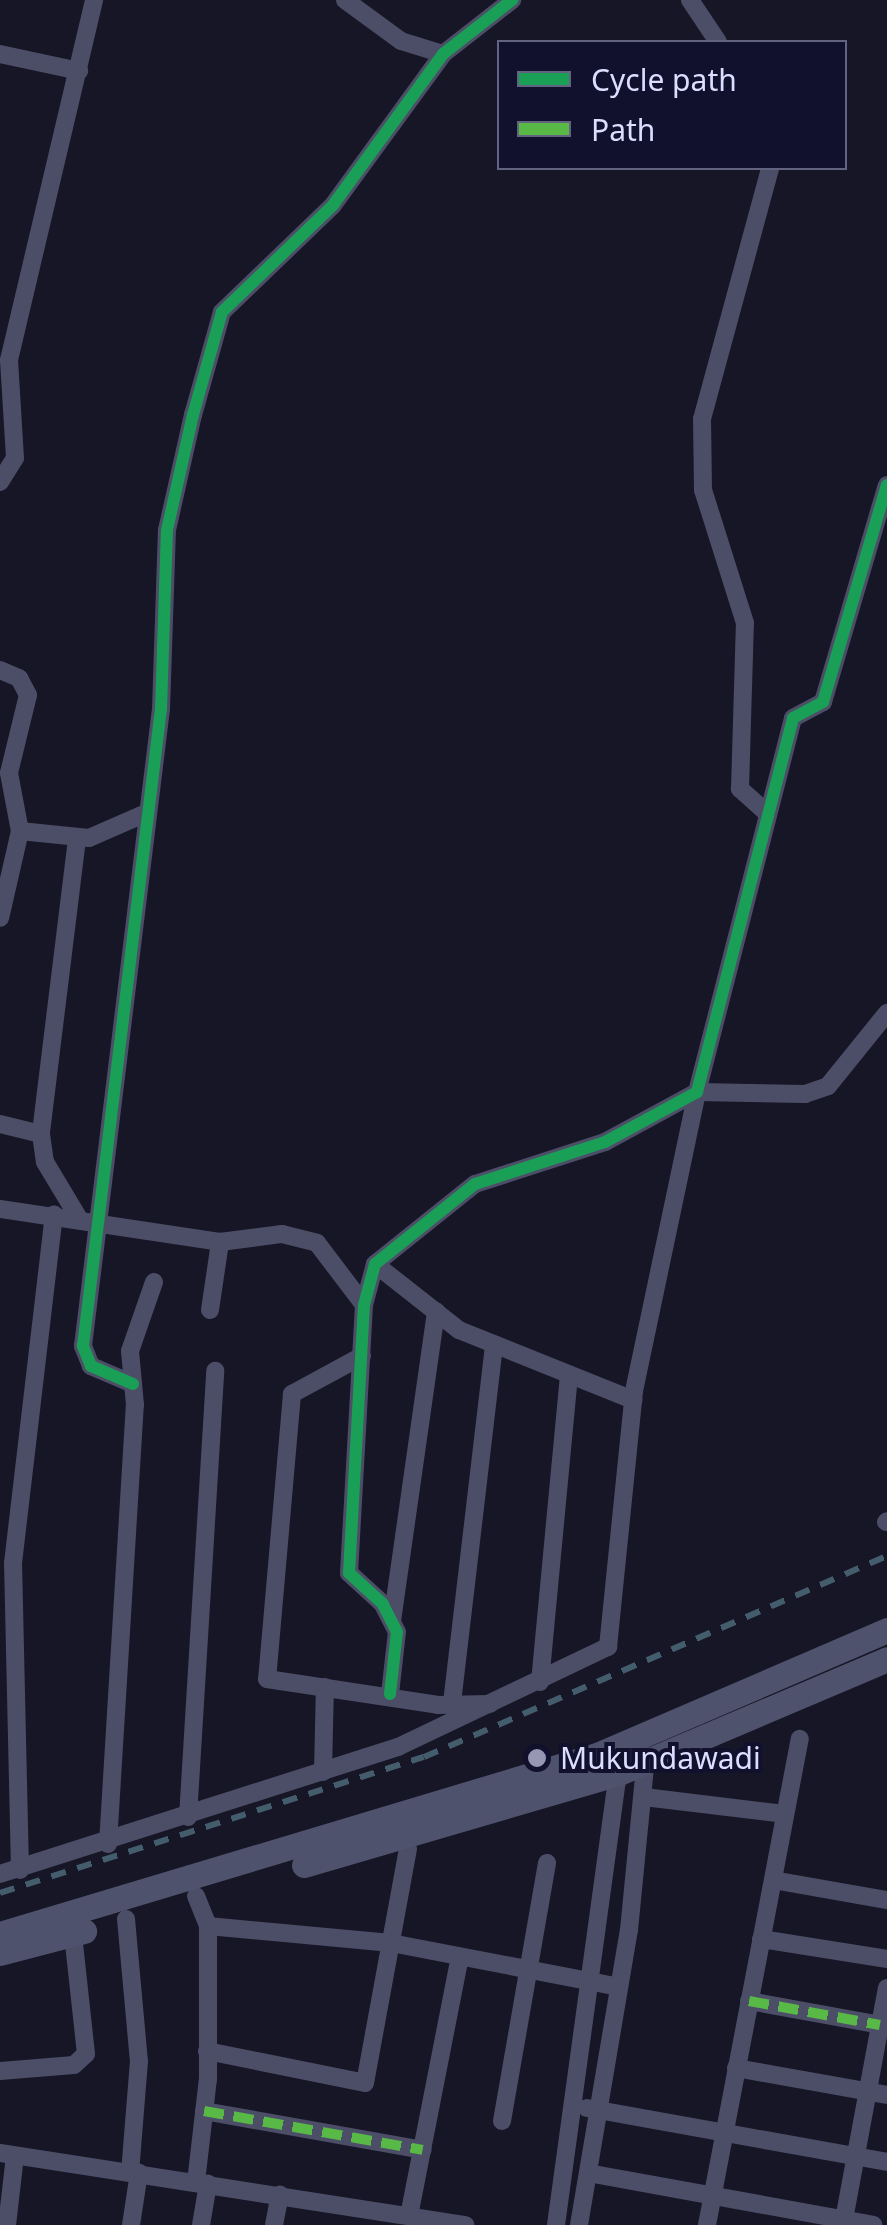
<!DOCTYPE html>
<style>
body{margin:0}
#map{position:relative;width:887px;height:2225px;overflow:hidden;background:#171627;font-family:"Noto Sans",sans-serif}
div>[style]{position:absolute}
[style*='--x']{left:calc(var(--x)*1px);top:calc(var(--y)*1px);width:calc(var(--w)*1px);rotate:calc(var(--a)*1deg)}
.street>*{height:18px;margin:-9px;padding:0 9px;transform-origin:9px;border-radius:9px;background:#4c4e67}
.secondary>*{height:25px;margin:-12.5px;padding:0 12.5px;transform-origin:12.5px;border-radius:12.5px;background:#4f526d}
.rail>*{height:6px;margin-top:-3px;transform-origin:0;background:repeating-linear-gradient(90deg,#445d6d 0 15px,transparent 0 27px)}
.quiet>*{height:10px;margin-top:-5px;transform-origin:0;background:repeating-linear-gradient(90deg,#58b947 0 20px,transparent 0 30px)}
.cycleway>*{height:12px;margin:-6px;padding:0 6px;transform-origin:6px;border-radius:6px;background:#1a9f57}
.dots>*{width:28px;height:28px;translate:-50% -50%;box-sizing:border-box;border:5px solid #11102d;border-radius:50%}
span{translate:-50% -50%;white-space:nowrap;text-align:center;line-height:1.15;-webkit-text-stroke:8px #11102d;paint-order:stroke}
.poi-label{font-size:30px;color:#dcddff}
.left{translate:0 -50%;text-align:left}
.legend{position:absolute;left:497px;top:40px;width:350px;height:130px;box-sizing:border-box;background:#11102d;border:2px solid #626281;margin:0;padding:12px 18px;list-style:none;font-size:30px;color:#dcddff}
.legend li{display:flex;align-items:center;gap:20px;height:50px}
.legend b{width:50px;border:2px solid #626281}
</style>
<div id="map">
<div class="street">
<i style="--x:345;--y:0;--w:69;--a:36.2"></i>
<i style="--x:401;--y:41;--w:44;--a:17.2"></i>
<i style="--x:690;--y:0;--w:50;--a:56.3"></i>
<i style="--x:0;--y:54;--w:81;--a:12.1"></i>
<i style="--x:0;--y:482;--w:28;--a:-58"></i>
<i style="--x:15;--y:458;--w:98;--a:-93.5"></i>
<i style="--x:9;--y:360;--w:370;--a:-76.7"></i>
<i style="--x:0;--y:670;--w:21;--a:23"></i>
<i style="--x:19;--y:678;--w:19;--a:62"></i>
<i style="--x:28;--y:695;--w:80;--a:103.7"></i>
<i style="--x:9;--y:773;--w:59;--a:79.3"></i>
<i style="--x:20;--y:831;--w:89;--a:102.9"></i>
<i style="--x:768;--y:814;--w:38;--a:-138"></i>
<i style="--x:740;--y:789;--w:166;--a:-88.3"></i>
<i style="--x:745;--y:623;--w:139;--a:-107.5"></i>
<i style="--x:703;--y:490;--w:71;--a:-90.8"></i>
<i style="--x:702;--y:419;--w:260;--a:-74.8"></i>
<i style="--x:20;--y:831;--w:69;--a:5.8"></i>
<i style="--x:89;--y:838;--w:60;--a:-23.6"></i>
<i style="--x:77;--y:839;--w:297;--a:97"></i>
<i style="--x:41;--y:1134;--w:28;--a:82"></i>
<i style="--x:45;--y:1162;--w:64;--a:59"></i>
<i style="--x:0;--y:1124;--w:42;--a:13.7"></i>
<i style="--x:0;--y:1209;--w:222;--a:8.5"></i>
<i style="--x:220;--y:1242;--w:63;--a:-7.4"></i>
<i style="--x:282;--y:1234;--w:36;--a:14"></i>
<i style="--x:317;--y:1243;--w:78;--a:52.8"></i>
<i style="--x:375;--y:1264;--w:107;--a:38.2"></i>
<i style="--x:459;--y:1330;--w:188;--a:21.9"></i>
<i style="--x:210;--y:1310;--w:69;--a:-81.6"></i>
<i style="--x:362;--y:1356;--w:80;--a:151.5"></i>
<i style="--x:292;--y:1394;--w:286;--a:95"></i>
<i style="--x:267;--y:1679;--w:173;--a:8.6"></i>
<i style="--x:438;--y:1705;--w:52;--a:-1.1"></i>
<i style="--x:133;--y:1384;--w:46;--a:-156.8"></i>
<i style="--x:91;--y:1366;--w:22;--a:-112"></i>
<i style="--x:83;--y:1346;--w:642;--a:-83.02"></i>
<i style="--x:161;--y:709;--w:179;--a:-88.1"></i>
<i style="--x:167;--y:530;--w:118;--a:-77.3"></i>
<i style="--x:193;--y:415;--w:107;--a:-74.3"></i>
<i style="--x:222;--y:312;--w:154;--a:-43.9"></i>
<i style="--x:333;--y:205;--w:187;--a:-53.9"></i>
<i style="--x:443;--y:54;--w:88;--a:-38"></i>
<i style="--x:886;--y:1522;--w:1;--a:-45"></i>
<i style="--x:392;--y:1621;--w:313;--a:-81.9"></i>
<i style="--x:540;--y:1682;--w:309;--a:-84.6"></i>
<i style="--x:390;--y:1694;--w:62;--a:-83.6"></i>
<i style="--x:397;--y:1632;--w:31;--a:-117"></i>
<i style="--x:383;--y:1604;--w:46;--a:-137.6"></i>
<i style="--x:349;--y:1573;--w:268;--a:-86.8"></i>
<i style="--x:364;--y:1305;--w:42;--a:-75"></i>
<i style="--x:375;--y:1264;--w:128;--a:-38.7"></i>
<i style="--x:475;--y:1184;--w:137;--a:-17.9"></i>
<i style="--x:605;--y:1142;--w:105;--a:-28.5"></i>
<i style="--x:697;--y:1092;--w:386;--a:-75.6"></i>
<i style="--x:793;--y:718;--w:34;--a:-28"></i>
<i style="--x:823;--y:702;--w:226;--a:-73.6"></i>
<i style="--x:452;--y:1703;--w:361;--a:-83.3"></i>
<i style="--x:323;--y:1772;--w:85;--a:-88.7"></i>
<i style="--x:644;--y:1797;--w:142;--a:6.9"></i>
<i style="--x:188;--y:1817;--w:447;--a:-86.5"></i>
<i style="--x:108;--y:1844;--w:440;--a:-86.5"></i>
<i style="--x:135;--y:1405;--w:54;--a:-95.3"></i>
<i style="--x:130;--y:1351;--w:73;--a:-70.8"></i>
<i style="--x:20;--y:1870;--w:307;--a:-91.3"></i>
<i style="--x:13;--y:1563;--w:351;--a:-83.3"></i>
<i style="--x:0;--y:1874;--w:418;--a:-17.7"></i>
<i style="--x:398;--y:1747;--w:233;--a:-25.5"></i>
<i style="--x:608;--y:1647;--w:257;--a:-84.2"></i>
<i style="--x:634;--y:1391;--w:306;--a:-78.1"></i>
<i style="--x:697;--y:1092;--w:108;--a:1.1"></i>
<i style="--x:805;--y:1094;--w:24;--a:-19"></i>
<i style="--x:828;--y:1086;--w:94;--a:-51.1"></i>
<i style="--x:773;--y:1880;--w:116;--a:10"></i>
<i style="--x:196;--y:1896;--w:32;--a:68"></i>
<i style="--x:126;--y:1919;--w:143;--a:84.8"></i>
<i style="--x:139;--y:2061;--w:111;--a:94.6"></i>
<i style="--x:761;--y:1939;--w:128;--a:9"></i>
<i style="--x:749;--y:2001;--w:140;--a:10.3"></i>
<i style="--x:207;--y:2051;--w:161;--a:11.4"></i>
<i style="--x:365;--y:2083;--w:238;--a:-79.6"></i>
<i style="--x:736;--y:2068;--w:153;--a:10.1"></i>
<i style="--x:0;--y:2071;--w:74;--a:-4.6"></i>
<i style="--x:74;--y:2065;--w:16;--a:-43"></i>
<i style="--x:86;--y:2054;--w:121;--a:-96.2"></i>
<i style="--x:587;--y:2108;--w:305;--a:10.2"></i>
<i style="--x:204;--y:2111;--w:222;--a:10.1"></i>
<i style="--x:502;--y:2121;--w:262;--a:-80.1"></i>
<i style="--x:0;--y:2153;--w:471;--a:8.8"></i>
<i style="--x:588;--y:2173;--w:290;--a:10.3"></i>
<i style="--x:196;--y:2182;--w:104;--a:-83.4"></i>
<i style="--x:208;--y:2079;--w:153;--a:-90"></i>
<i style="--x:208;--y:1926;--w:184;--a:5.3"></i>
<i style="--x:391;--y:1943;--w:232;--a:10.9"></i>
<i style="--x:409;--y:2216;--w:264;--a:-78.9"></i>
<i style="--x:7;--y:2225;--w:69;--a:-83.4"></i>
<i style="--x:131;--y:2225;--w:53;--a:-81.3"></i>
<i style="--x:201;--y:2225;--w:42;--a:-80.3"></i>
<i style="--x:274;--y:2225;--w:31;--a:-79"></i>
<i style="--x:556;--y:2225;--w:464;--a:-82.2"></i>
<i style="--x:579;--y:2225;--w:299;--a:-80.4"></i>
<i style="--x:629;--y:1930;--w:175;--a:-84.4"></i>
<i style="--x:707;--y:2225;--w:495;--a:-79.2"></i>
<i style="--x:843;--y:2225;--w:241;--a:-79.5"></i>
</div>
<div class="secondary">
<i style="--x:304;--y:1865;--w:328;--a:-16.3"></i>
<i style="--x:619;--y:1773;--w:291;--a:-23"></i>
<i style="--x:0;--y:1934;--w:623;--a:-16.69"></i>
<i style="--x:597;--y:1755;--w:316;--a:-23.3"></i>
<i style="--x:0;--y:1953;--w:87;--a:-14.7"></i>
</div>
<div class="rail">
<i style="--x:0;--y:1893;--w:445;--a:-17.8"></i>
<i style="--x:424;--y:1757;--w:505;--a:-23.47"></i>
</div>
<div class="quiet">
<i style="--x:749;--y:2001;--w:133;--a:10.4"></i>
<i style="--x:204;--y:2111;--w:222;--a:10.1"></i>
</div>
<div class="cycleway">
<i style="--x:133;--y:1384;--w:46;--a:-156.8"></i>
<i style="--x:91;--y:1366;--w:22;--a:-112"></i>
<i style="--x:83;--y:1346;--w:642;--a:-83.02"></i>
<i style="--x:161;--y:709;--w:179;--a:-88.1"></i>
<i style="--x:167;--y:530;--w:118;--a:-77.3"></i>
<i style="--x:193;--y:415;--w:107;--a:-74.3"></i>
<i style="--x:222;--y:312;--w:154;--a:-43.9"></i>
<i style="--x:333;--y:205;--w:187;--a:-53.9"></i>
<i style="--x:443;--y:54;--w:88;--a:-38"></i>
<i style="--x:390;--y:1694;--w:62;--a:-83.6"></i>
<i style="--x:397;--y:1632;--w:31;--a:-117"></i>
<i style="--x:383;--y:1604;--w:46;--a:-137.6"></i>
<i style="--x:349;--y:1573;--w:268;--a:-86.8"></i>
<i style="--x:364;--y:1305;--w:42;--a:-75"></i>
<i style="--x:375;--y:1264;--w:128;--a:-38.7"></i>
<i style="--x:475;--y:1184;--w:137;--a:-17.9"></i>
<i style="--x:605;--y:1142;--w:105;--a:-28.5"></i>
<i style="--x:697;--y:1092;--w:386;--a:-75.6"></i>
<i style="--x:793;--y:718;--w:34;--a:-28"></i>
<i style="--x:823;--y:702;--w:226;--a:-73.6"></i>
</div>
<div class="dots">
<i style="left:537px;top:1758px;background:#9797b3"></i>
</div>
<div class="poi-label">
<span class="left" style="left:560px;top:1758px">Mukundawadi</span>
</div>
<ul class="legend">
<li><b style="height:12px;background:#1a9f57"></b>Cycle path</li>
<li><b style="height:12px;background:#58b947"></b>Path</li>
</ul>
</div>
